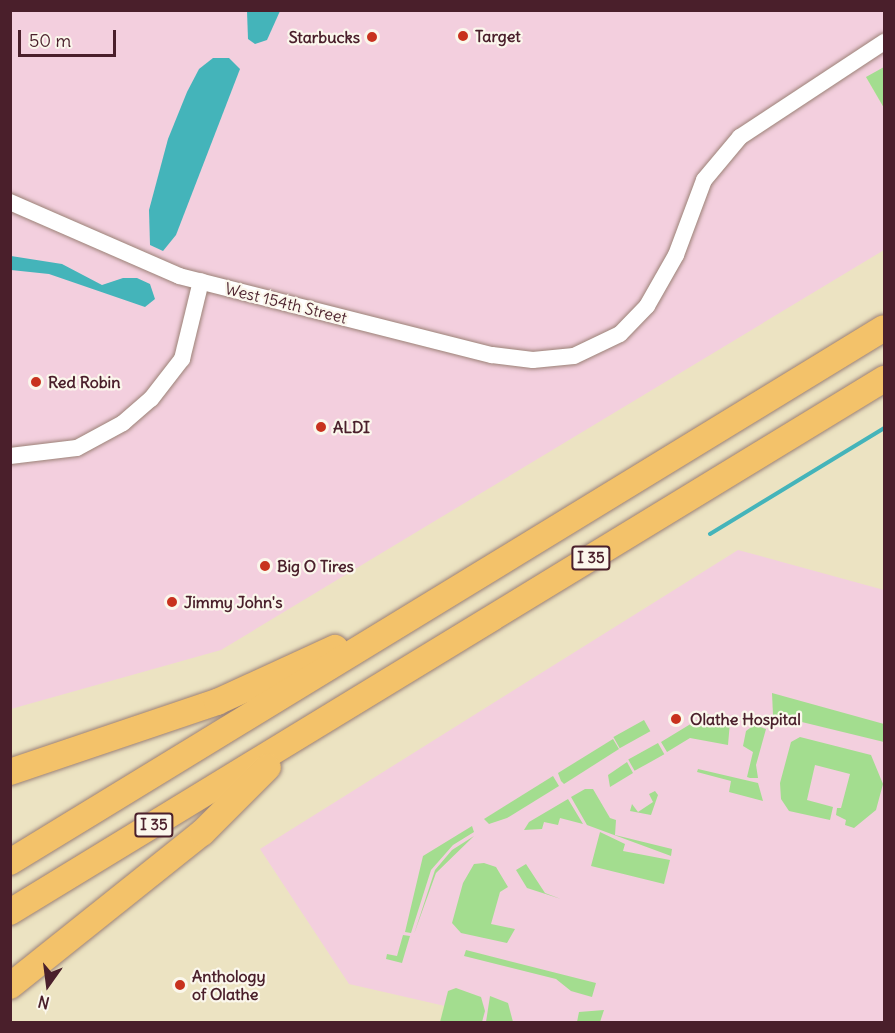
<!DOCTYPE html>
<style>
body{margin:0}
#map{position:relative;width:895px;height:1033px;overflow:hidden;background:#ece3c2;font-family:Delius,sans-serif}
div>[style]{position:absolute}
[style*='--x']{left:calc(var(--x)*1px);top:calc(var(--y)*1px);width:calc(var(--w)*1px);rotate:calc(var(--a)*1deg)}
.built>*{inset:0;background:#f3cfde}
.green>*{inset:0;background:#a3dd8f;transform-origin:0 0}
.water>*{inset:0;background:#44b4ba}
.stream>*{height:4px;margin:-2px;padding:0 2px;transform-origin:2px;border-radius:2px;background:#44b4ba}
.roads{filter:drop-shadow(0 0 2px #9b8176) drop-shadow(0 0 2px #9b8176)}
.minor>*{height:16px;margin:-8px;padding:0 8px;transform-origin:8px;border-radius:8px;background:#fff}
.highway>*{height:26px;margin:-13px;padding:0 13px;transform-origin:13px;border-radius:13px;background:#f3c26a}
.dots>*{width:16px;height:16px;translate:-50% -50%;box-sizing:border-box;border:3px solid #fbf7ec;border-radius:50%}
span{translate:-50% -50%;white-space:nowrap;text-align:center;line-height:1.15;-webkit-text-stroke:4.5px #fbf7ec;paint-order:stroke}
.shield-label span{padding:2px 4px;background:#fbf7ec;border:2px solid;border-radius:4px;-webkit-text-stroke-width:0}
.shield-label{font-size:15px;color:#4a1f2b;font-weight:700}
.poi-label{font-size:16px;color:#4a1f2b;font-weight:700}
.left{translate:0 -50%;text-align:left}
.right{translate:-100% -50%;text-align:right}
.street-label{font-size:16px;color:#4a1f2b}
.frame{position:absolute;inset:0;border:12px solid #4a1f2b;pointer-events:none}
.north{position:absolute;left:18px;top:955px;width:60px;height:60px;-webkit-text-stroke:4px #fbf7ec;paint-order:stroke;rotate:194deg;font-size:16px;font-weight:700;line-height:24px;text-align:center;color:#4a1f2b}
.north::after{content:'';display:block;margin:auto;width:21px;height:27px;background:#4a1f2b;clip-path:polygon(50% 0,100% 100%,50% 72%,0 100%)}
.scale{position:absolute;left:18px;top:30px;width:98px;height:27px;box-sizing:border-box;border:3px solid #4a1f2b;border-top:0;padding-left:8px;font-size:18px;line-height:21px;white-space:nowrap;color:#4a1f2b;-webkit-text-stroke:4px #fbf7ec;paint-order:stroke}
</style>
<div id="map">
<div class="built">
<i style="clip-path:polygon(11px 11px,884px 11px,884px 75px,866px 77px,884px 108px,884px 250px,221px 650px,11px 709px)"></i>
<i style="clip-path:polygon(738px 550px,884px 590px,884px 1022px,441px 1022px,445px 1006px,349px 984px,260px 849px)"></i>
</div>
<div class="green">
<i style="clip-path:polygon(884px 67px,884px 108px,866px 77px)"></i>
<i style="clip-path:polygon(772px 693px,884px 724px,884px 742px,773px 715px)"></i>
<i style="clip-path:polygon(707px 714px,730px 722px,728px 745px,690px 738px,667px 752px,661px 742px)"></i>
<i style="left:644px;top:720px;width:13px;height:35px;rotate:61deg"></i>
<i style="clip-path:polygon(754px 725px,766px 729px,756px 765px,758px 778px,750px 778px,747px 777px,753px 752px,743px 746px,746px 731px)"></i>
<i style="clip-path:polygon(800px 737px,871px 755px,883px 784px,876px 810px,854px 828px,845px 825px,846px 820px,836px 815px,837px 808px,841px 808px,850px 774px,815px 765px,807px 800px,833px 807px,830px 820px,789px 811px,781px 799px,780px 783px,791px 742px)"></i>
<i style="clip-path:polygon(613px 739px,619px 749px,564px 784px,561px 781px,558px 773px)"></i>
<i style="left:658px;top:743px;width:13px;height:34px;rotate:61deg"></i>
<i style="clip-path:polygon(627px 762px,633px 773px,610px 787px,608px 775px)"></i>
<i style="clip-path:polygon(698px 769px,758px 783px,763px 801px,729px 792px,731px 781px,697px 772px)"></i>
<i style="clip-path:polygon(553px 776px,559px 786px,507px 818px,489px 824px,484px 819px)"></i>
<i style="clip-path:polygon(585px 789px,593px 789px,610px 818px,616px 820px,615px 835px,672px 849px,671px 856px,587px 825px,571px 797px)"></i>
<i style="clip-path:polygon(655px 791px,658px 795px,651px 815px,630px 811px,632px 804px,638px 812px,653px 802px,649px 794px)"></i>
<i style="clip-path:polygon(568px 799px,583px 824px,560px 818px,558px 825px,544px 822px,542px 829px,524px 830px,529px 822px)"></i>
<i style="clip-path:polygon(472px 826px,474px 832px,453px 845px,431px 870px,411px 933px,405px 932px,423px 856px)"></i>
<i style="clip-path:polygon(600px 832px,625px 844px,623px 851px,670px 860px,664px 884px,591px 866px)"></i>
<i style="clip-path:polygon(474px 836px,436px 873px,414px 934px,435px 870px,452px 850px)"></i>
<i style="clip-path:polygon(484px 863px,496px 867px,508px 887px,500px 892px,491px 924px,515px 929px,507px 943px,461px 933px,452px 923px,463px 883px,474px 864px)"></i>
<i style="clip-path:polygon(526px 864px,545px 893px,561px 899px,527px 888px,516px 870px)"></i>
<i style="clip-path:polygon(403px 935px,410px 936px,402px 963px,386px 959px,387px 954px,397px 956px)"></i>
<i style="clip-path:polygon(466px 950px,596px 983px,592px 997px,571px 991px,556px 979px,464px 956px)"></i>
<i style="clip-path:polygon(456px 988px,481px 997px,485px 1011px,482px 1022px,440px 1022px,448px 991px)"></i>
<i style="clip-path:polygon(490px 996px,508px 1003px,513px 1022px,486px 1022px)"></i>
<i style="clip-path:polygon(604px 1010px,600px 1022px,577px 1022px,579px 1012px)"></i>
</div>
<div class="water">
<i style="clip-path:polygon(247px 11px,280px 11px,267px 40px,255px 44px,248px 39px)"></i>
<i style="clip-path:polygon(213px 58px,229px 58px,240px 69px,176px 235px,163px 251px,150px 245px,149px 210px,168px 139px,187px 92px,199px 69px)"></i>
<i style="clip-path:polygon(11px 256px,62px 264px,102px 285px,123px 278px,137px 278px,150px 284px,155px 299px,145px 307px,49px 274px,11px 270px)"></i>
</div>
<div class="stream">
<i style="--x:710;--y:534;--w:204;--a:-31.3"></i>
</div>
<div class="roads">
<div class="minor">
<i style="--x:10;--y:202;--w:184;--a:23.6"></i>
<i style="--x:179;--y:276;--w:323;--a:14.2"></i>
<i style="--x:492;--y:355;--w:41;--a:7"></i>
<i style="--x:533;--y:360;--w:41;--a:-5.6"></i>
<i style="--x:574;--y:356;--w:51;--a:-25.6"></i>
<i style="--x:620;--y:334;--w:39;--a:-46"></i>
<i style="--x:647;--y:306;--w:59;--a:-60.4"></i>
<i style="--x:676;--y:255;--w:80;--a:-69.5"></i>
<i style="--x:704;--y:180;--w:56;--a:-50.1"></i>
<i style="--x:740;--y:137;--w:173;--a:-33.4"></i>
<i style="--x:10;--y:456;--w:67;--a:-6.8"></i>
<i style="--x:77;--y:448;--w:52;--a:-28.5"></i>
<i style="--x:123;--y:423;--w:37;--a:-41"></i>
<i style="--x:151;--y:399;--w:51;--a:-52.2"></i>
<i style="--x:182;--y:359;--w:80;--a:-76.3"></i>
</div>
<div class="highway">
<i style="--x:10;--y:772;--w:219;--a:-18.7"></i>
<i style="--x:217;--y:702;--w:130;--a:-24.6"></i>
<i style="--x:10;--y:862;--w:1024;--a:-31.42"></i>
<i style="--x:10;--y:912;--w:1024;--a:-31.38"></i>
<i style="--x:10;--y:986;--w:246;--a:-38.6"></i>
<i style="--x:202;--y:833;--w:93;--a:-45"></i>
</div>
</div>
<div class="dots">
<i style="left:463px;top:36px;background:#c8321e"></i>
<i style="left:372px;top:37px;background:#c8321e"></i>
<i style="left:36px;top:382px;background:#c8321e"></i>
<i style="left:321px;top:427px;background:#c8321e"></i>
<i style="left:265px;top:566px;background:#c8321e"></i>
<i style="left:172px;top:602px;background:#c8321e"></i>
<i style="left:676px;top:719px;background:#c8321e"></i>
<i style="left:180px;top:985px;background:#c8321e"></i>
</div>
<div class="shield-label">
<span style="left:591px;top:558px">I 35</span>
<span style="left:154px;top:825px">I 35</span>
</div>
<div class="poi-label">
<span class="left" style="left:475px;top:36px">Target</span>
<span class="right" style="left:360px;top:37px">Starbucks</span>
<span class="left" style="left:48px;top:382px">Red Robin</span>
<span class="left" style="left:333px;top:427px">ALDI</span>
<span class="left" style="left:277px;top:566px">Big O Tires</span>
<span class="left" style="left:184px;top:602px">Jimmy John's</span>
<span class="left" style="left:690px;top:719px">Olathe Hospital</span>
<span class="left" style="left:192px;top:985px">Anthology<br>of Olathe</span>
</div>
<div class="street-label">
<span style="left:286px;top:303px;rotate:14deg">West 154th Street</span>
</div>
<div class="frame"></div>
<div class="north">N</div>
<div class="scale">50 m</div>
</div>
